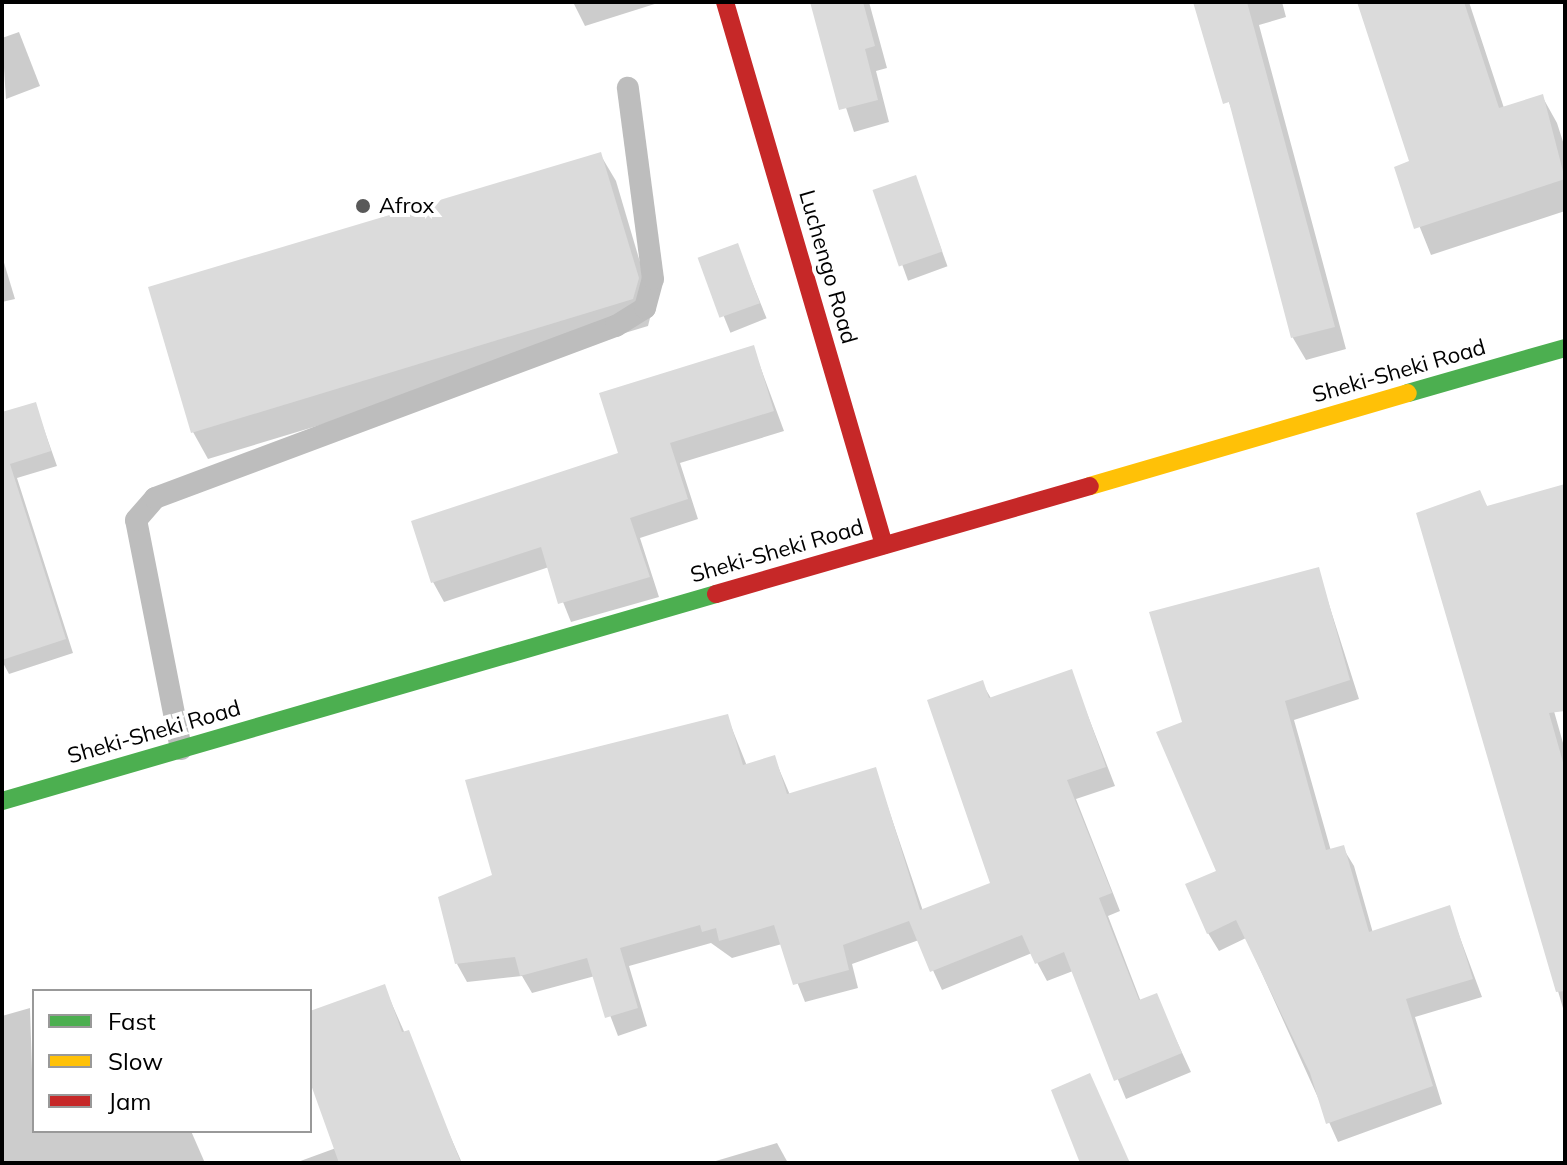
<!DOCTYPE html>
<style>
body{margin:0}
#map{position:relative;width:1567px;height:1165px;overflow:hidden;background:#fff;font-family:Mulish,sans-serif}
div>[style]{position:absolute}
[style*='--x']{left:calc(var(--x)*1px);top:calc(var(--y)*1px);width:calc(var(--w)*1px);rotate:calc(var(--a)*1deg)}
.shadow>*{inset:0;background:#0003;transform-origin:0 0}
.building>*{inset:0;background:#dbdbdb;transform-origin:0 0}
.lane>*{height:22px;margin:-11px;padding:0 11px;transform-origin:11px;border-radius:11px;background:#bdbdbd}
.fast>*{height:18px;margin:-9px;padding:0 9px;transform-origin:9px;border-radius:9px;background:#4caf50}
.slow>*{height:18px;margin:-9px;padding:0 9px;transform-origin:9px;border-radius:9px;background:#ffc107}
.jam>*{height:18px;margin:-9px;padding:0 9px;transform-origin:9px;border-radius:9px;background:#c62828}
.dots>*{width:22px;height:22px;translate:-50% -50%;box-sizing:border-box;border:4px solid #fff;border-radius:50%}
span{translate:-50% -50%;white-space:nowrap;text-align:center;line-height:1.15;-webkit-text-stroke:8px #fff;paint-order:stroke}
.poi-label{font-size:22px;color:#000}
.left{translate:0 -50%;text-align:left}
.street-label{font-size:22px;color:#000}
.frame{position:absolute;inset:0;border:4px solid #000;pointer-events:none}
.legend{position:absolute;left:32px;top:989px;width:280px;height:144px;box-sizing:border-box;background:#fff;border:2px solid #999;margin:0;padding:10px 14px;list-style:none;font-size:24px;color:#000}
.legend li{display:flex;align-items:center;gap:16px;height:40px}
.legend b{width:40px;border:2px solid #999}
</style>
<div id="map">
<div class="shadow">
<i style="clip-path:polygon(573px 2px,661px 2px,585px 26px)"></i>
<i style="clip-path:polygon(811px 2px,869px 2px,887px 68px,876px 71px,889px 122px,854px 132px)"></i>
<i style="clip-path:polygon(1194px 2px,1282px 2px,1286px 17px,1259px 25px,1346px 349px,1306px 360px,1293px 338px,1237px 125px)"></i>
<i style="clip-path:polygon(1359px 2px,1469px 2px,1504px 108px,1542px 96px,1557px 123px,1565px 148px,1565px 211px,1431px 255px,1396px 168px,1412px 163px)"></i>
<i style="clip-path:polygon(19px 32px,40px 86px,6px 99px,2px 38px)"></i>
<i style="clip-path:polygon(600px 154px,616px 181px,653px 306px,648px 326px,208px 459px,193px 432px,150px 288px)"></i>
<i style="left:915px;top:177px;width:95px;height:42px;rotate:70deg"></i>
<i style="left:737px;top:245px;width:79px;height:39px;rotate:68deg"></i>
<i style="clip-path:polygon(2px 256px,15px 299px,2px 302px)"></i>
<i style="clip-path:polygon(753px 347px,784px 431px,680px 463px,698px 519px,640px 538px,659px 597px,571px 622px,549px 567px,444px 602px,433px 582px,620px 454px)"></i>
<i style="clip-path:polygon(35px 404px,57px 466px,17px 478px,73px 653px,9px 674px,2px 661px,2px 414px)"></i>
<i style="clip-path:polygon(1565px 486px,1565px 685px,1548px 690px,1565px 750px,1565px 1015px,1418px 514px,1479px 492px,1488px 508px)"></i>
<i style="clip-path:polygon(1318px 570px,1359px 699px,1294px 720px,1331px 851px,1343px 848px,1354px 866px,1373px 933px,1449px 908px,1482px 997px,1415px 1017px,1442px 1104px,1338px 1142px,1246px 938px,1219px 951px,1208px 933px,1219px 872px,1184px 724px)"></i>
<i style="clip-path:polygon(1071px 672px,1115px 786px,1076px 799px,1120px 911px,1108px 916px,1141px 1002px,1156px 996px,1191px 1072px,1126px 1099px,1073px 971px,1047px 981px,1032px 953px,942px 990px,919px 940px,852px 964px,858px 988px,805px 1002px,782px 944px,732px 958px,711px 943px,629px 966px,647px 1026px,618px 1036px,595px 976px,532px 993px,522px 976px,467px 982px,457px 964px,495px 876px,727px 716px,747px 766px,774px 757px,790px 795px,875px 769px,923px 911px,992px 884px,982px 683px,992px 700px)"></i>
<i style="clip-path:polygon(384px 986px,462px 1163px,295px 1163px,336px 1148px,310px 1076px,310px 1013px)"></i>
<i style="clip-path:polygon(30px 1008px,34px 1131px,191px 1131px,205px 1163px,2px 1163px,2px 1016px)"></i>
<i style="clip-path:polygon(777px 1143px,788px 1163px,709px 1163px)"></i>
</div>
<div class="building">
<i style="clip-path:polygon(810px 2px,863px 2px,875px 46px,865px 49px,878px 100px,839px 110px)"></i>
<i style="clip-path:polygon(1193px 2px,1247px 2px,1335px 327px,1291px 338px,1229px 102px,1223px 104px)"></i>
<i style="clip-path:polygon(1357px 2px,1464px 2px,1499px 108px,1543px 94px,1565px 179px,1414px 229px,1394px 167px,1409px 161px)"></i>
<i style="clip-path:polygon(601px 152px,639px 278px,633px 299px,191px 433px,148px 287px)"></i>
<i style="left:916px;top:175px;width:81px;height:46px;rotate:71deg"></i>
<i style="left:738px;top:243px;width:64px;height:43px;rotate:70deg"></i>
<i style="clip-path:polygon(754px 345px,774px 411px,670px 443px,688px 499px,630px 518px,650px 577px,558px 604px,541px 547px,431px 583px,411px 521px,618px 453px,599px 393px)"></i>
<i style="clip-path:polygon(36px 402px,51px 451px,10px 464px,66px 639px,2px 660px,2px 412px)"></i>
<i style="clip-path:polygon(1565px 484px,1565px 711px,1549px 713px,1565px 769px,1565px 991px,1556px 992px,1416px 513px,1480px 490px,1487px 506px)"></i>
<i style="clip-path:polygon(1319px 567px,1350px 680px,1285px 701px,1326px 850px,1344px 845px,1369px 932px,1450px 905px,1473px 979px,1406px 999px,1433px 1086px,1326px 1124px,1310px 1073px,1236px 920px,1207px 934px,1185px 884px,1216px 871px,1156px 732px,1182px 722px,1149px 612px)"></i>
<i style="clip-path:polygon(1072px 669px,1106px 767px,1067px 780px,1112px 893px,1099px 898px,1139px 1000px,1157px 993px,1182px 1053px,1114px 1081px,1064px 952px,1035px 964px,1022px 935px,930px 972px,909px 921px,843px 945px,849px 970px,793px 985px,774px 925px,719px 941px,716px 928px,702px 932px,700px 925px,620px 948px,638px 1008px,605px 1018px,587px 958px,520px 976px,515px 957px,455px 964px,438px 897px,492px 875px,465px 780px,728px 714px,743px 765px,775px 755px,787px 794px,876px 767px,920px 910px,990px 883px,927px 700px,983px 680px,989px 698px)"></i>
<i style="clip-path:polygon(385px 984px,402px 1032px,409px 1030px,461px 1163px,339px 1163px,310px 1082px,310px 1011px)"></i>
<i style="clip-path:polygon(1090px 1073px,1130px 1163px,1080px 1163px,1051px 1090px)"></i>
</div>
<div class="lane">
<i style="--x:181;--y:749;--w:233;--a:-101.1"></i>
<i style="--x:136;--y:520;--w:29;--a:-49"></i>
<i style="--x:155;--y:498;--w:492;--a:-20.5"></i>
<i style="--x:616;--y:326;--w:34;--a:-32"></i>
<i style="--x:645;--y:308;--w:30;--a:-75"></i>
<i style="--x:653;--y:279;--w:193;--a:-97.5"></i>
</div>
<div class="fast">
<i style="--x:1408;--y:393;--w:163;--a:-16"></i>
<i style="--x:2;--y:801;--w:743;--a:-16.17"></i>
</div>
<div class="slow">
<i style="--x:1090;--y:486;--w:331;--a:-16.3"></i>
</div>
<div class="jam">
<i style="--x:725;--y:2;--w:566;--a:73.68"></i>
<i style="--x:716;--y:594;--w:389;--a:-16.1"></i>
</div>
<div class="dots">
<i style="left:363px;top:206px;background:#595959"></i>
</div>
<div class="poi-label">
<span class="left" style="left:379px;top:206px">Afrox</span>
</div>
<div class="street-label">
<span style="left:828px;top:267px;rotate:74deg">Luchengo Road</span>
<span style="left:1399px;top:371px;rotate:-16deg">Sheki-Sheki Road</span>
<span style="left:777px;top:551px;rotate:-16deg">Sheki-Sheki Road</span>
<span style="left:154px;top:732px;rotate:-16deg">Sheki-Sheki Road</span>
</div>
<div class="frame"></div>
<ul class="legend">
<li><b style="height:10px;background:#4caf50"></b>Fast</li>
<li><b style="height:10px;background:#ffc107"></b>Slow</li>
<li><b style="height:10px;background:#c62828"></b>Jam</li>
</ul>
</div>
